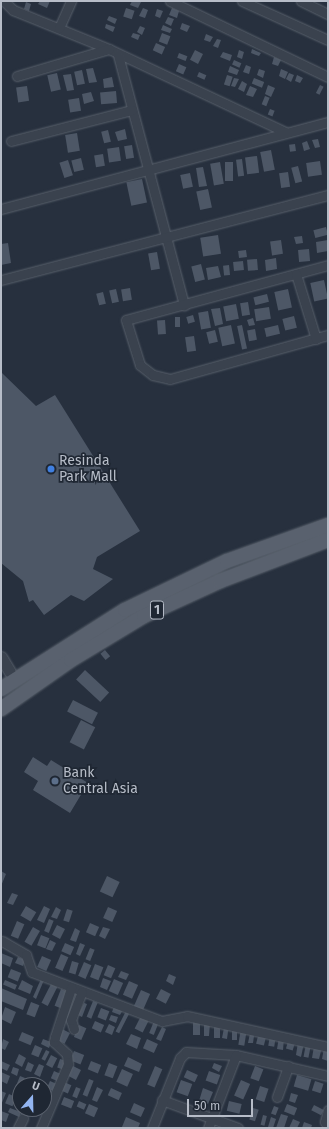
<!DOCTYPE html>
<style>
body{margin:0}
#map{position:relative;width:329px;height:1129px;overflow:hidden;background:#27303e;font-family:"Fira Sans",sans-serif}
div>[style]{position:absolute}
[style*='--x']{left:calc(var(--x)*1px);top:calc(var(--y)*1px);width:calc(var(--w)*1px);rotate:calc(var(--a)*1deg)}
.building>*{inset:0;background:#4d5766;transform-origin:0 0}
.roads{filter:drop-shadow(0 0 1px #58606b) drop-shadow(0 0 1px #58606b)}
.minor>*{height:9px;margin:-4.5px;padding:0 4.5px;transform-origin:4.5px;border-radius:4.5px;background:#3a424e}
.tertiary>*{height:11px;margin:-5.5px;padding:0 5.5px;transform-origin:5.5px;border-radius:5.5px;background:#3a424e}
.primary>*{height:14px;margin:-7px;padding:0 7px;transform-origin:7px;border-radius:7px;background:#59616e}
.dots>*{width:11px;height:11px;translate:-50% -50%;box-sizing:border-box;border:2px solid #1f2733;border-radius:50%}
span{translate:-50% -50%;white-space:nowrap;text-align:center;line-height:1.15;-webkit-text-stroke:3.5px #1f2733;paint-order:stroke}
.shield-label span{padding:1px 3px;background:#1f2733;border:1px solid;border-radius:3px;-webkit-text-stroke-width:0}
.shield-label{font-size:13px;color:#b7bdc8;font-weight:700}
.poi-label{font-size:14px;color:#b7bdc8}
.left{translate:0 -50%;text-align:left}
.frame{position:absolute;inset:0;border:2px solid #b7bdc8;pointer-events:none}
.north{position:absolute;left:12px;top:1077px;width:40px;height:40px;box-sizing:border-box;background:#1f2733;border:1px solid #5c636f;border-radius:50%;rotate:20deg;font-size:11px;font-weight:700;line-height:16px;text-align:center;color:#b7bdc8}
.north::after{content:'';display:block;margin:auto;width:14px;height:18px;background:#93b5f1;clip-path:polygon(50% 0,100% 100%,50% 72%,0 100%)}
.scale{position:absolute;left:187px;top:1099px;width:66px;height:18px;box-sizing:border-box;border:2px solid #b7bdc8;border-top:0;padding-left:5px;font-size:12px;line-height:14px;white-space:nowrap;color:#b7bdc8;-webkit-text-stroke:3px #1f2733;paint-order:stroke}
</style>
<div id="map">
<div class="building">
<i style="clip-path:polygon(40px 1px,50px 1px,47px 8px,38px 4px)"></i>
<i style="clip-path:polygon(132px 1px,141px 2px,138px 8px,130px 5px)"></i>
<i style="clip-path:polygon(26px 2px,31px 4px,29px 11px,24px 9px)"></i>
<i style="left:126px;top:8px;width:9px;height:9px;rotate:18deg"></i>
<i style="clip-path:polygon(143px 8px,148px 10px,145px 18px,139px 16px)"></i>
<i style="clip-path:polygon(172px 8px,179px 11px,177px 18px,169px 15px)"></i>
<i style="clip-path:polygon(157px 9px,163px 11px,160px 18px,155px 16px)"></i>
<i style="clip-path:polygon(109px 16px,117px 19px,115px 24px,107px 20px)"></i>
<i style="clip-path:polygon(168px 17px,174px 19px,171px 26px,165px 23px)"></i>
<i style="clip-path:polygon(182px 23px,190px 26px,187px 32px,180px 29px)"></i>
<i style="clip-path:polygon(106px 24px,115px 27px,113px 32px,105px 28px)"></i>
<i style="clip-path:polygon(163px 25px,172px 29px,170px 33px,161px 30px)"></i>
<i style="clip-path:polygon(140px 26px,145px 28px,142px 35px,137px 32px)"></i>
<i style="clip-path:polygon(133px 33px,140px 35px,138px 40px,131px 37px)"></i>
<i style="left:162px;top:33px;width:9px;height:9px;rotate:21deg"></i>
<i style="clip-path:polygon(206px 34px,213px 37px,210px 42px,204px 40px)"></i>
<i style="clip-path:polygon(217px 39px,221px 40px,218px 48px,213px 46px)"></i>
<i style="left:156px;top:43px;width:10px;height:8px;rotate:24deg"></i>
<i style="clip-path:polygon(252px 49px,261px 53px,259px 56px,251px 53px)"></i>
<i style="left:195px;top:50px;width:9px;height:11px;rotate:27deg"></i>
<i style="clip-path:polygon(239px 50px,244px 52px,242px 59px,237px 57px)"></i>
<i style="clip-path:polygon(223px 52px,232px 55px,230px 61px,220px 57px)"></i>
<i style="left:179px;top:53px;width:9px;height:5px;rotate:21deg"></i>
<i style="clip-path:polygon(274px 57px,281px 60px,278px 66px,272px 64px)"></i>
<i style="left:234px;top:60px;width:8px;height:5px;rotate:23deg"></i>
<i style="left:179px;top:64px;width:8px;height:8px;rotate:23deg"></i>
<i style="clip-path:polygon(246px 65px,251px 67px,249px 74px,243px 72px)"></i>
<i style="clip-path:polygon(230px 66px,239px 70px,237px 75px,228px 72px)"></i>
<i style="clip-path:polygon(93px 68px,97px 82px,89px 83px,86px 69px)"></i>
<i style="clip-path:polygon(259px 69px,265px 71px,263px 78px,257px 75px)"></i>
<i style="clip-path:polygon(281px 69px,288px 72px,285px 79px,279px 76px)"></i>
<i style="left:82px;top:70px;width:14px;height:8px;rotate:78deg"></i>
<i style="left:199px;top:72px;width:8px;height:5px;rotate:23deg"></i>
<i style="left:57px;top:73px;width:17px;height:10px;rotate:77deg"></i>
<i style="clip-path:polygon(289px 73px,294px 75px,291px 82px,286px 79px)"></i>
<i style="clip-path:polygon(71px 74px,74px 90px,67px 91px,63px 75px)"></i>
<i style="left:227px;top:75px;width:6px;height:10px;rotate:18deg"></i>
<i style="clip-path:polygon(297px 75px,303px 78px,300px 83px,295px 81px)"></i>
<i style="clip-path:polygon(112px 77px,114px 87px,104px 88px,103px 79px)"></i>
<i style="clip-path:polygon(234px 78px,239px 79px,235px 87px,231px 86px)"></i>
<i style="left:254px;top:78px;width:11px;height:6px;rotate:22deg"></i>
<i style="clip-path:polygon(242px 81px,247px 84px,244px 92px,238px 89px)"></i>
<i style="clip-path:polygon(268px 85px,275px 88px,271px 97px,265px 94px)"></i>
<i style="left:320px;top:85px;width:4px;height:9px;rotate:27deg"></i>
<i style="left:27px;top:86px;width:15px;height:11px;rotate:82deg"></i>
<i style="clip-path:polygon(250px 86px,257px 89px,253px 97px,246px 95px)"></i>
<i style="left:116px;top:91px;width:12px;height:16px;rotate:85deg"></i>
<i style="clip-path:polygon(91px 92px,94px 101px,84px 104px,82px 94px)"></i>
<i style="left:265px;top:96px;width:5px;height:9px;rotate:22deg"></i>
<i style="left:79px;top:98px;width:13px;height:11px;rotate:81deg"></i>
<i style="left:270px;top:109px;width:5px;height:6px;rotate:22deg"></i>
<i style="clip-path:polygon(125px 129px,127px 139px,118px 141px,115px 132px)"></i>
<i style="left:108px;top:130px;width:12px;height:7px;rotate:76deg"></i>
<i style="left:77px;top:133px;width:18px;height:12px;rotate:81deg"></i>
<i style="clip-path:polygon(318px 139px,320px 147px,315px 148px,312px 140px)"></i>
<i style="clip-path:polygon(307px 141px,310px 149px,304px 151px,302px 143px)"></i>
<i style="left:295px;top:144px;width:7px;height:6px;rotate:82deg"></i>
<i style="left:132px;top:145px;width:13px;height:8px;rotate:81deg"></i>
<i style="left:119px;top:147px;width:14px;height:12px;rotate:82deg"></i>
<i style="left:271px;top:150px;width:20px;height:11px;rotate:79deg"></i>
<i style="left:103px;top:154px;width:12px;height:9px;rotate:81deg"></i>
<i style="left:257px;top:156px;width:17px;height:12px;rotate:83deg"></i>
<i style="left:81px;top:158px;width:12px;height:10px;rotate:76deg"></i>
<i style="left:242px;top:159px;width:17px;height:6px;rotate:83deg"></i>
<i style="left:68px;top:160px;width:16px;height:9px;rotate:72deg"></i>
<i style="left:320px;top:161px;width:14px;height:14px;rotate:82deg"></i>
<i style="left:220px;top:162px;width:22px;height:10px;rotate:80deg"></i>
<i style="left:225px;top:162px;width:8px;height:19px"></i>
<i style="left:298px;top:166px;width:16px;height:7px;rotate:75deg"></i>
<i style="clip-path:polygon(203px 167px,207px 186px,199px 187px,196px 168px)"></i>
<i style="left:288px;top:172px;width:15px;height:9px;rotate:82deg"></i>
<i style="left:190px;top:173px;width:14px;height:10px;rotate:78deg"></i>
<i style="left:142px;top:179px;width:24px;height:16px;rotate:78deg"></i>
<i style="left:208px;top:189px;width:19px;height:12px;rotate:78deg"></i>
<i style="left:326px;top:227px;width:8px;height:13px;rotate:76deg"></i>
<i style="left:218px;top:235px;width:19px;height:18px;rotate:81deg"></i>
<i style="clip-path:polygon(302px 236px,303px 243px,296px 244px,294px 237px)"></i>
<i style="left:281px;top:240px;width:14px;height:11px;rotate:82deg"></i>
<i style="clip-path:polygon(328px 240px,328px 251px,317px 253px,316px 242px)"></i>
<i style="clip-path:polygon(8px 243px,11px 263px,1px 265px,1px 244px)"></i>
<i style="left:309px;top:249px;width:12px;height:11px;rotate:85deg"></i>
<i style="left:246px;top:250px;width:7px;height:8px;rotate:82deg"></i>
<i style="left:157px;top:252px;width:17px;height:9px;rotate:80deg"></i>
<i style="clip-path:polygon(276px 258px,277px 269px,266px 271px,265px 260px)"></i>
<i style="left:257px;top:259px;width:11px;height:10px;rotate:85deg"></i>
<i style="left:243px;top:261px;width:9px;height:10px;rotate:84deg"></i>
<i style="left:201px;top:264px;width:16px;height:10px;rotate:76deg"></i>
<i style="left:229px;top:265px;width:10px;height:6px;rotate:84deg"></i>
<i style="clip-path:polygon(218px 266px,221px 277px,208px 280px,206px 268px)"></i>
<i style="left:324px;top:280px;width:19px;height:14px;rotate:78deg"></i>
<i style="left:130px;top:288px;width:12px;height:9px;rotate:81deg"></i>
<i style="left:116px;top:289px;width:13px;height:7px;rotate:77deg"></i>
<i style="left:288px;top:289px;width:19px;height:14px;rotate:78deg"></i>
<i style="left:103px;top:292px;width:12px;height:7px;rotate:76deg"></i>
<i style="left:267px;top:294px;width:8px;height:14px;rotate:76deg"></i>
<i style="left:248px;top:302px;width:13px;height:8px;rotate:81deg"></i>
<i style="left:236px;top:304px;width:15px;height:13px;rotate:79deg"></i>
<i style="left:269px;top:307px;width:12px;height:15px;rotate:81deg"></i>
<i style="clip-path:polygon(220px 308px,223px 324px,215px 326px,211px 309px)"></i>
<i style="left:208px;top:311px;width:17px;height:10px;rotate:80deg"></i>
<i style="left:193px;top:315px;width:7px;height:7px;rotate:74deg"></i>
<i style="left:294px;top:316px;width:12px;height:12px;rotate:76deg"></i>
<i style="left:175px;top:317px;width:5px;height:10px"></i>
<i style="clip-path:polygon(253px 318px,255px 325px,249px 326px,247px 320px)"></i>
<i style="left:165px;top:320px;width:14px;height:8px;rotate:86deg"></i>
<i style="left:231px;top:325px;width:19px;height:13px;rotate:78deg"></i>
<i style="left:242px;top:325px;width:24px;height:5px;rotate:78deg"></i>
<i style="left:278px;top:325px;width:9px;height:14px;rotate:77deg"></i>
<i style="left:255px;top:329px;width:11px;height:8px;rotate:80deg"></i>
<i style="left:215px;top:330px;width:12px;height:9px;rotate:76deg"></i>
<i style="left:194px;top:336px;width:15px;height:9px;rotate:82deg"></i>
<i style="clip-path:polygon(1px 372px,36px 406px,55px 395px,140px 531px,97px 557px,93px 569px,113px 579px,84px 601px,71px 595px,44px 615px,33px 600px,29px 602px,23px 581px,1px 563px)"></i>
<i style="left:105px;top:650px;width:8px;height:6px;rotate:50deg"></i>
<i style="left:85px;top:670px;width:33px;height:13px;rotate:43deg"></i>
<i style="left:73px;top:700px;width:28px;height:13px;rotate:27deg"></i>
<i style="left:81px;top:720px;width:16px;height:25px;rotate:27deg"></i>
<i style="clip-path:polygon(33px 757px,47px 766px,51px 760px,88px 783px,70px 813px,33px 790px,38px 781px,24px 772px)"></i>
<i style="clip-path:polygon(1px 871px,6px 874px,1px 886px)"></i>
<i style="left:107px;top:876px;width:14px;height:17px;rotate:25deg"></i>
<i style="clip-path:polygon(12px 893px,18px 895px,13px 905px,7px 903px)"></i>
<i style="left:26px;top:906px;width:12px;height:11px;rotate:31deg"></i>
<i style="clip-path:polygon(44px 906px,50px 909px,44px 923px,37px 920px)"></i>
<i style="clip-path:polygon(56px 907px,61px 910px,57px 919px,51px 917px)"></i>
<i style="left:108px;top:907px;width:10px;height:12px;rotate:24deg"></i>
<i style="left:67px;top:909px;width:6px;height:12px;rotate:18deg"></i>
<i style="left:49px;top:919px;width:5px;height:13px;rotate:22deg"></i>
<i style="left:17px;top:921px;width:8px;height:16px;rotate:23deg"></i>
<i style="left:90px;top:923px;width:10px;height:10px;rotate:24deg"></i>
<i style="left:57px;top:925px;width:9px;height:11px;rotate:27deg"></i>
<i style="left:33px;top:927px;width:8px;height:17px;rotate:30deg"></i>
<i style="clip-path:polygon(103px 927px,110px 929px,105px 939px,99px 936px)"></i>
<i style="clip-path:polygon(75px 928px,80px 931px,76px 942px,70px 940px)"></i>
<i style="left:41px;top:935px;width:9px;height:11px;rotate:21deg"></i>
<i style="clip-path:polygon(50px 940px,56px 943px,52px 951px,46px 949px)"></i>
<i style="left:65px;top:943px;width:10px;height:9px;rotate:24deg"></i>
<i style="clip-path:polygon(80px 943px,85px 945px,80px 956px,76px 954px)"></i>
<i style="left:90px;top:948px;width:5px;height:12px;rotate:22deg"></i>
<i style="clip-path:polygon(1px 953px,13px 958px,10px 967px,1px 963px)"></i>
<i style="left:61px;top:954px;width:8px;height:15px;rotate:23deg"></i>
<i style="left:42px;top:956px;width:10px;height:12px;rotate:24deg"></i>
<i style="clip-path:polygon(18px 957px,25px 960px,23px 966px,15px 963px)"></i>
<i style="left:72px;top:961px;width:7px;height:12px;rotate:16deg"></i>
<i style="left:84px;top:962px;width:8px;height:15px;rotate:23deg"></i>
<i style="left:95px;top:964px;width:9px;height:14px;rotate:21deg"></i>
<i style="left:108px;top:965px;width:8px;height:11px;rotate:23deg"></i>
<i style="left:11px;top:969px;width:11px;height:9px;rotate:22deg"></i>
<i style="clip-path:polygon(121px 971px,129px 974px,126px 980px,118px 977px)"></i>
<i style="clip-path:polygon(169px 974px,176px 977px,173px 985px,166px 981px)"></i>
<i style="clip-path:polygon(103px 978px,111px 981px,107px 990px,100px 987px)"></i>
<i style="clip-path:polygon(41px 979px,44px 980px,36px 999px,33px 997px)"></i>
<i style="left:114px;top:979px;width:10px;height:13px;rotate:24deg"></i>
<i style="left:5px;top:980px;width:13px;height:5px;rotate:23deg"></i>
<i style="clip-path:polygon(22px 980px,33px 986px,30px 994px,18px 989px)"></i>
<i style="left:129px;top:981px;width:10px;height:15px;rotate:24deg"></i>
<i style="left:51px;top:984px;width:7px;height:21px;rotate:27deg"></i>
<i style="clip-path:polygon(1px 988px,27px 999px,23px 1010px,1px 1001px)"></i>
<i style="left:61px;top:989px;width:9px;height:18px;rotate:21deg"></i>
<i style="left:161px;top:989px;width:11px;height:11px;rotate:27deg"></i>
<i style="left:141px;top:990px;width:10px;height:18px;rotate:24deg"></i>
<i style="left:93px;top:1001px;width:5px;height:17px;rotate:22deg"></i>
<i style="left:31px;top:1002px;width:9px;height:13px;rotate:21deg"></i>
<i style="clip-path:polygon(84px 1003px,87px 1004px,82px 1017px,78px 1015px)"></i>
<i style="clip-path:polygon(115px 1004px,124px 1008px,120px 1015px,112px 1012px)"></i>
<i style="clip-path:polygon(5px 1007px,16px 1012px,11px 1024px,1px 1019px)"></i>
<i style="left:101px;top:1008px;width:9px;height:10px;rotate:21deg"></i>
<i style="left:126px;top:1011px;width:4px;height:23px;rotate:27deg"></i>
<i style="clip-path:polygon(111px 1015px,118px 1017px,116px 1023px,109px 1020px)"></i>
<i style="left:141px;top:1016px;width:9px;height:14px;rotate:27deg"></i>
<i style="left:193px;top:1020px;width:7px;height:15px"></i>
<i style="left:95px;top:1021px;width:10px;height:8px;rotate:24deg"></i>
<i style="left:154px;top:1021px;width:5px;height:13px;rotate:22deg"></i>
<i style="clip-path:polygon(204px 1022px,210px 1023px,209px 1036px,204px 1036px)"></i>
<i style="left:214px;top:1023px;width:6px;height:15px"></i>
<i style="clip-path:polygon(225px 1023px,229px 1024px,227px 1039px,222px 1038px)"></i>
<i style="clip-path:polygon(109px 1024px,115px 1027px,112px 1035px,105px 1032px)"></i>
<i style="left:79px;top:1025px;width:8px;height:13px;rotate:23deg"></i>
<i style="left:232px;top:1025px;width:5px;height:15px"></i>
<i style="clip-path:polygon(162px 1027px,166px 1029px,161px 1041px,156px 1039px)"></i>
<i style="left:241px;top:1028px;width:6px;height:17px;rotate:9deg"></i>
<i style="clip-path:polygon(251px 1028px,255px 1029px,253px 1043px,248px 1043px)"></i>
<i style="left:62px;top:1029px;width:9px;height:12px;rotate:27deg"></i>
<i style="left:22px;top:1032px;width:13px;height:9px;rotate:23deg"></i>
<i style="left:259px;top:1032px;width:8px;height:12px;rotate:14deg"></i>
<i style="clip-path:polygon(131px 1034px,141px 1038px,137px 1049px,126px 1044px)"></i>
<i style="left:270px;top:1035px;width:6px;height:11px;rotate:9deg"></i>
<i style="clip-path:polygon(279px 1037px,284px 1038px,283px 1050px,277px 1049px)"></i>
<i style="left:289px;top:1038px;width:7px;height:11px;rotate:16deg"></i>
<i style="clip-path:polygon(3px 1039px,9px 1042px,5px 1050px,1px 1048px)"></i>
<i style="clip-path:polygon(43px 1039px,51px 1042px,49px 1048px,41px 1044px)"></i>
<i style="left:147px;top:1039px;width:12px;height:10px;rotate:24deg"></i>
<i style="clip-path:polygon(298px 1042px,304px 1043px,301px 1057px,296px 1055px)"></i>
<i style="left:306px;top:1044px;width:5px;height:13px;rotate:11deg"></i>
<i style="left:35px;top:1045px;width:8px;height:10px;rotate:23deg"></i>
<i style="clip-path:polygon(314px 1046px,322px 1047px,319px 1059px,312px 1058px)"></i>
<i style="clip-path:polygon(324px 1048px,328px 1049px,328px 1061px,322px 1059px)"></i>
<i style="left:46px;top:1050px;width:4px;height:10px;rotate:27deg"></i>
<i style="left:74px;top:1051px;width:11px;height:10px;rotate:22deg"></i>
<i style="clip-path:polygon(19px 1054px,26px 1058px,22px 1067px,15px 1063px)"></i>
<i style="left:51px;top:1055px;width:7px;height:11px;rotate:27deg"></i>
<i style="clip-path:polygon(128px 1057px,142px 1064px,139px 1072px,124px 1066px)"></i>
<i style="left:60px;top:1059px;width:6px;height:9px;rotate:18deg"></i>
<i style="clip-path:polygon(1px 1061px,10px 1065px,7px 1071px,1px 1068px)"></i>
<i style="left:91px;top:1061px;width:11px;height:9px;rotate:22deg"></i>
<i style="clip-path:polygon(28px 1062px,34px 1065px,31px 1072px,25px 1070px)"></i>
<i style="left:109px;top:1063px;width:9px;height:13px;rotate:21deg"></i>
<i style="clip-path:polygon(214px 1063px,222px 1066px,219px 1072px,212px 1068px)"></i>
<i style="clip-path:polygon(39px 1064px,44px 1066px,40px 1077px,34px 1074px)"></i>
<i style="left:73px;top:1066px;width:9px;height:11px;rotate:27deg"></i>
<i style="left:155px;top:1066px;width:8px;height:20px;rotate:23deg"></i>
<i style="left:255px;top:1066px;width:9px;height:13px;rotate:21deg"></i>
<i style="clip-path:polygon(13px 1067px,19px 1069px,17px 1076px,11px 1073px)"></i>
<i style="left:122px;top:1069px;width:12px;height:14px;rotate:24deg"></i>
<i style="left:187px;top:1070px;width:12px;height:8px;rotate:24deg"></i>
<i style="left:54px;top:1071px;width:8px;height:8px;rotate:23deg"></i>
<i style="left:209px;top:1071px;width:12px;height:10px;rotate:20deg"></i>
<i style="clip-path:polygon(1px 1072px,10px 1076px,7px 1084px,1px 1081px)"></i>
<i style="left:297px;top:1075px;width:15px;height:12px;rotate:16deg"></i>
<i style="clip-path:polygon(20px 1076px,25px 1078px,20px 1088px,16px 1086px)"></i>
<i style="left:89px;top:1079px;width:5px;height:17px;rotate:22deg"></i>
<i style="left:181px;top:1080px;width:12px;height:13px;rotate:20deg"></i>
<i style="left:241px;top:1080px;width:10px;height:17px;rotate:24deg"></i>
<i style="left:50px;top:1081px;width:8px;height:8px;rotate:23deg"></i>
<i style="left:315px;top:1081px;width:9px;height:10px;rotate:18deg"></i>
<i style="left:64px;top:1082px;width:8px;height:9px;rotate:23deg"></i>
<i style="left:260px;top:1086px;width:9px;height:14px;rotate:18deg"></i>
<i style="left:76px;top:1087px;width:5px;height:10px;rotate:22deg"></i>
<i style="clip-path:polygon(97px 1087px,103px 1090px,97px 1102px,92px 1100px)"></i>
<i style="left:111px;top:1088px;width:12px;height:8px;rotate:24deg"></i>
<i style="clip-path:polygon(203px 1088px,213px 1092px,208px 1104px,199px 1101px)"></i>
<i style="clip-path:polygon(1px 1091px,6px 1093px,1px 1105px)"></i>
<i style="clip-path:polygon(291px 1093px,298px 1095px,295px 1103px,289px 1101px)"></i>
<i style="left:9px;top:1094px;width:8px;height:10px;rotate:23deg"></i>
<i style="left:64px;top:1097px;width:11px;height:8px;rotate:22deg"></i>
<i style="left:79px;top:1101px;width:8px;height:6px;rotate:23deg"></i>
<i style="left:229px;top:1101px;width:13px;height:10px;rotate:13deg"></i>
<i style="left:134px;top:1103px;width:12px;height:10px;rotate:24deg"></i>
<i style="left:89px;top:1104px;width:10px;height:10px;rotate:24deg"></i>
<i style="left:287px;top:1104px;width:11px;height:8px;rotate:22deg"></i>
<i style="left:314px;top:1105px;width:11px;height:6px;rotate:27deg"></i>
<i style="left:274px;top:1106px;width:5px;height:8px;rotate:22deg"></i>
<i style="clip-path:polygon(10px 1108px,21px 1112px,19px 1117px,8px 1112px)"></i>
<i style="left:253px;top:1108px;width:6px;height:12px;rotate:18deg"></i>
<i style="clip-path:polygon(1px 1111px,9px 1114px,6px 1122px,1px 1120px)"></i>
<i style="clip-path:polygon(281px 1114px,288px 1116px,284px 1128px,276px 1128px)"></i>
<i style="left:263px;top:1115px;width:4px;height:10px;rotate:14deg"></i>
<i style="clip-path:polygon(126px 1117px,140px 1123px,138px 1128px,122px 1127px)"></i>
<i style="clip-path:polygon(271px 1117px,276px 1119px,273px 1128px,268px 1127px)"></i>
<i style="clip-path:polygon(293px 1119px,300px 1122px,297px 1128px,289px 1128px)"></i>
<i style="clip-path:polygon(304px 1122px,312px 1125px,311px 1128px,302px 1128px)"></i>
</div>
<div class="roads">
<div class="minor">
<i style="--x:4;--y:1;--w:13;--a:45"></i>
<i style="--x:13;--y:10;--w:104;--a:22.1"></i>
<i style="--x:109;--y:49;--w:195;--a:25.2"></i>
<i style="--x:170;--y:1;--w:175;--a:25.7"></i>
<i style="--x:242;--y:1;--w:94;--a:24.4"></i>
<i style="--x:301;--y:1;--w:30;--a:26"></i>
<i style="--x:59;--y:28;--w:30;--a:-66"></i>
<i style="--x:118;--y:55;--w:259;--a:75.2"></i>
<i style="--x:17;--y:76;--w:96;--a:-16.4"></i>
<i style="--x:11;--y:141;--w:125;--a:-14.4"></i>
<i style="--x:1;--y:209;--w:338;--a:-14.9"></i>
<i style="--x:328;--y:265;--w:209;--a:164.8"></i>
<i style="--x:126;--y:320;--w:47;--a:72.7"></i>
<i style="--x:140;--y:365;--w:16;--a:38"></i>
<i style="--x:153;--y:375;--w:17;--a:13"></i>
<i style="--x:170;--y:379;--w:164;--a:-15.6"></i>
<i style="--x:296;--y:274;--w:68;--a:72.9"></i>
<i style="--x:1;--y:280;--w:338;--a:-14.6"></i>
<i style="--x:2;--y:941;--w:28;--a:30"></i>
<i style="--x:26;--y:955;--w:18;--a:71"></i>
<i style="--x:32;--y:972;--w:139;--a:20.7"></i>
<i style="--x:162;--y:1021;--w:25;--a:-11"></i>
<i style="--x:187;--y:1016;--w:144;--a:12.4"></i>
<i style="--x:74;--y:1029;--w:9;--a:-108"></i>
<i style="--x:71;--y:1020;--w:30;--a:-69"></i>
<i style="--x:277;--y:1097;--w:33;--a:-70"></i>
<i style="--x:162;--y:1100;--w:81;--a:20.2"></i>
<i style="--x:328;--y:1110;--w:12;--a:104"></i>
<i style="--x:325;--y:1122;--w:4;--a:45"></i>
<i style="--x:18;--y:1128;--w:11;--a:-63"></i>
<i style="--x:41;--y:1128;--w:69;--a:-67.1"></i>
<i style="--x:68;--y:1064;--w:10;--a:-96"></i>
<i style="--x:67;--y:1054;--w:18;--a:-137"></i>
<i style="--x:54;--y:1042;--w:5;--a:-79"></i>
<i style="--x:55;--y:1037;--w:52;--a:-71.9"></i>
<i style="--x:152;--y:1128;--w:75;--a:-68.2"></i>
<i style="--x:180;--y:1058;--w:8;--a:-45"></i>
<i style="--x:186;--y:1052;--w:50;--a:3.4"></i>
<i style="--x:236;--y:1055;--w:94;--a:12.9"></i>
<i style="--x:208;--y:1128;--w:78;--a:-69"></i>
</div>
<div class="tertiary">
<i style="--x:1;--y:657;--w:17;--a:59"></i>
</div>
<div class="primary">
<i style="--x:1;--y:689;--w:147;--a:-32.5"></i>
<i style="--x:125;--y:610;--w:113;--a:-25.7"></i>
<i style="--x:227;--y:561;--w:107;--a:-19.6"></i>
<i style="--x:1;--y:709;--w:85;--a:-35"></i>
<i style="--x:71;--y:660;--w:85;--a:-31.1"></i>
<i style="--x:144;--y:616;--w:84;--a:-24.7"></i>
<i style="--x:220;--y:581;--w:116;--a:-20.8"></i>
</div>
</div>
<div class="dots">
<i style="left:51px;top:469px;background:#3f7fe0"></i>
<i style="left:55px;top:781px;background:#5c6f8a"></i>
</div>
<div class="shield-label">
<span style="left:157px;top:610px">1</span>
</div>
<div class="poi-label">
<span class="left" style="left:59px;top:469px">Resinda<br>Park Mall</span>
<span class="left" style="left:63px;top:781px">Bank<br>Central Asia</span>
</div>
<div class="frame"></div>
<div class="north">U</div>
<div class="scale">50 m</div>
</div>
